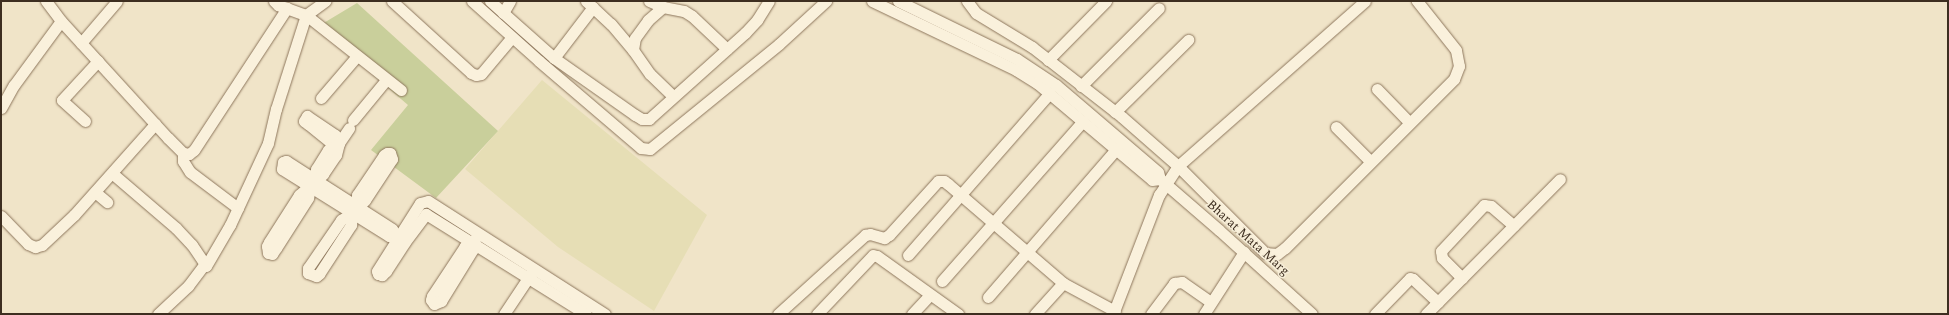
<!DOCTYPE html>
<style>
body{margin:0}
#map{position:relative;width:1949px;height:315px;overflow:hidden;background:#f0e4c8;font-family:Spectral,serif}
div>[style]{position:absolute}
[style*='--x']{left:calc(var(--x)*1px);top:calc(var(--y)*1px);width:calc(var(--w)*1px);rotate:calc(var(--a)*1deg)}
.farmland>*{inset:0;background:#e6deb5}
.green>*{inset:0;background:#c9cf9b}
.roads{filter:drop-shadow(0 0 1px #8d765c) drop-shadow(0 0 1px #8d765c)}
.minor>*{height:11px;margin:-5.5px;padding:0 5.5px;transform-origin:5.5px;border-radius:5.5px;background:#faf1dc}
span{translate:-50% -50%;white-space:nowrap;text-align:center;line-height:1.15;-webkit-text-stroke:3px #f7eed8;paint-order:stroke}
.street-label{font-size:13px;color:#3d2e20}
.frame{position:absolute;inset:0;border:2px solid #3d2e20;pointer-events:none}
</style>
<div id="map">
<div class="farmland">
<i style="clip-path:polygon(542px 80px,707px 215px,654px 311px,558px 247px,465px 169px)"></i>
</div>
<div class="green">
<i style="clip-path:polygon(357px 3px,498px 131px,436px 198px,371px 150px,408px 105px,317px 27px)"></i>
</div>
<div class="roads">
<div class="minor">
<i style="--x:46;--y:1;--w:25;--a:53"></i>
<i style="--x:61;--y:21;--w:159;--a:47.6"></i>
<i style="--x:168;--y:138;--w:21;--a:45"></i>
<i style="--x:183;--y:153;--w:6;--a:9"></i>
<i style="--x:189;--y:154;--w:6;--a:-39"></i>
<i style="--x:194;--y:150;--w:170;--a:-56.8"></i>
<i style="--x:274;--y:1;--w:6;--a:45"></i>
<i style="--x:278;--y:5;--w:30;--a:20"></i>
<i style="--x:306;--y:15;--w:121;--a:38.3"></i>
<i style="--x:392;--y:1;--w:107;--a:42.3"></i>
<i style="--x:471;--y:73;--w:5;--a:22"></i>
<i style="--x:476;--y:75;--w:5;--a:-11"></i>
<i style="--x:481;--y:74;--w:48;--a:-50"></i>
<i style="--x:472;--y:1;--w:90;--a:41.8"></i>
<i style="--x:539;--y:61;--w:134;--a:40.5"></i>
<i style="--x:641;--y:148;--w:9;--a:6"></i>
<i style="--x:650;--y:149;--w:166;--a:-39.1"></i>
<i style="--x:779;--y:44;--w:64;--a:-42.5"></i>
<i style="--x:490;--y:1;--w:86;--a:41.7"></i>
<i style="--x:554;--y:58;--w:99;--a:35.1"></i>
<i style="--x:635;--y:115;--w:8;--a:30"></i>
<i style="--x:642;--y:119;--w:7;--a:0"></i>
<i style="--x:649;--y:119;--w:129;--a:-41.9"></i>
<i style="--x:745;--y:33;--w:18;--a:-47"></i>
<i style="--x:757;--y:20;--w:22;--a:-58"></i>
<i style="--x:586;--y:1;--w:34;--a:43"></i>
<i style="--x:611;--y:24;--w:34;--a:50"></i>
<i style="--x:633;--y:50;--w:29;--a:55"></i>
<i style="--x:650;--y:74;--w:32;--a:44"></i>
<i style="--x:649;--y:1;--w:15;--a:23"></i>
<i style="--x:663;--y:7;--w:21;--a:11"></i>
<i style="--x:684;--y:11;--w:9;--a:32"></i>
<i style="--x:692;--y:16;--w:48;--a:43.3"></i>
<i style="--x:872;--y:1;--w:160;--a:25.6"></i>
<i style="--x:1016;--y:70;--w:25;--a:32"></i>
<i style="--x:1037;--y:83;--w:150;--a:40.1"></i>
<i style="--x:1152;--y:180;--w:8;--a:-7"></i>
<i style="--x:898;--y:1;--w:132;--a:26"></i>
<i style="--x:1017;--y:59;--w:47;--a:33.7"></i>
<i style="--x:1056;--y:85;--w:134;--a:40.5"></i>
<i style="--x:1158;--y:172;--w:7;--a:74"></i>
<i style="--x:1160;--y:179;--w:78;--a:40.8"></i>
<i style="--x:1219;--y:230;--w:125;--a:42.1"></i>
<i style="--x:967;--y:1;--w:15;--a:53"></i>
<i style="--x:976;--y:13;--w:66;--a:31.3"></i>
<i style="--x:1032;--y:47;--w:114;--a:37.9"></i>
<i style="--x:1122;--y:117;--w:74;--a:41.2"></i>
<i style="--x:1178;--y:166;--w:123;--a:45"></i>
<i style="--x:1265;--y:253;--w:12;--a:5"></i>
<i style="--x:1277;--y:254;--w:10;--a:-37"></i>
<i style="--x:1285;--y:248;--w:239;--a:-45"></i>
<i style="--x:1454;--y:79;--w:14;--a:-69"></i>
<i style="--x:1459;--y:66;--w:16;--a:-101"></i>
<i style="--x:1456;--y:50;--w:63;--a:-128.5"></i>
<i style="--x:503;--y:13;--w:14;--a:-60"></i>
<i style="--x:81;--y:43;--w:55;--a:-49.4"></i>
<i style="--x:633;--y:50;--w:12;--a:-81"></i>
<i style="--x:635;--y:38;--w:22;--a:-54"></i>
<i style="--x:648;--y:20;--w:20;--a:-41"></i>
<i style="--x:554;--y:58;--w:64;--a:-52.6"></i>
<i style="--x:1048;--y:60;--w:83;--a:-45.5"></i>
<i style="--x:1081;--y:86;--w:110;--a:-45"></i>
<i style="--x:1377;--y:89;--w:47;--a:45.9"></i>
<i style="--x:321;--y:98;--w:55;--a:-49.4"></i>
<i style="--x:1;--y:108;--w:26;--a:-61"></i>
<i style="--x:14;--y:85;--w:79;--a:-53.7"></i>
<i style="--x:1115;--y:112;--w:103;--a:-44.6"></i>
<i style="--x:307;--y:116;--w:34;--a:34"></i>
<i style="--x:335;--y:135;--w:9;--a:63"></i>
<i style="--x:339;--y:143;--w:10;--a:-169"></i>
<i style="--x:329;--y:141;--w:27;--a:-141"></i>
<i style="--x:308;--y:124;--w:5;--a:-143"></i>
<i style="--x:304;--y:121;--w:6;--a:-59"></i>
<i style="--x:353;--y:120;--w:52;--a:-50.5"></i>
<i style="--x:85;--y:121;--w:31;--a:-138"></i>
<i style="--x:62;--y:100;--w:53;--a:-47.3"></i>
<i style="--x:1336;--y:127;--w:49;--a:45"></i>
<i style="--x:339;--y:143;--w:18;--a:-56"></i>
<i style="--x:183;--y:153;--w:8;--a:90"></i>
<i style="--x:183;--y:161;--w:13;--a:58"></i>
<i style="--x:190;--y:172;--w:60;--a:36.9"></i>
<i style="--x:113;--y:174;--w:83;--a:40.6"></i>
<i style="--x:176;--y:228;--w:23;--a:47"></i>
<i style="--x:192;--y:245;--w:25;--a:56"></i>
<i style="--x:206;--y:266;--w:48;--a:-59.7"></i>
<i style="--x:230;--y:225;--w:90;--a:-65.1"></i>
<i style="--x:268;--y:143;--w:35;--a:-77"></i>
<i style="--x:276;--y:109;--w:99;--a:-72.3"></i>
<i style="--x:306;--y:15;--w:24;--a:-36"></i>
<i style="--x:310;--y:187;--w:11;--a:100"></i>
<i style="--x:308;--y:198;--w:59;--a:122.6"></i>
<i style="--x:276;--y:248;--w:7;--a:124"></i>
<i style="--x:272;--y:254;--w:4;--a:-166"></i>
<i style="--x:268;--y:253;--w:7;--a:-98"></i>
<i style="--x:267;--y:246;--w:4;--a:-63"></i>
<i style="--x:269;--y:242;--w:56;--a:-57.4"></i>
<i style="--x:299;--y:195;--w:32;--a:-41"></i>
<i style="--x:323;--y:174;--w:23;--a:-56"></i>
<i style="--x:336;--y:155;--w:12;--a:-76"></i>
<i style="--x:339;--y:143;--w:13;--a:148"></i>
<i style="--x:328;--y:150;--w:22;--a:122"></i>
<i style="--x:316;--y:169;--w:11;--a:95"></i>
<i style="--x:95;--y:192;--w:16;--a:40"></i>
<i style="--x:352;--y:213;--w:13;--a:148"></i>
<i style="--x:341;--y:220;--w:58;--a:124.5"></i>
<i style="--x:308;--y:268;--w:5;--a:90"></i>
<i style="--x:308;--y:273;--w:9;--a:21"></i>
<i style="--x:316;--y:276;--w:4;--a:-34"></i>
<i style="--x:319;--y:274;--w:59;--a:-56.9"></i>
<i style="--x:351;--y:225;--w:12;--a:-85"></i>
<i style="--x:352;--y:213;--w:18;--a:-45"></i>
<i style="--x:365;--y:200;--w:49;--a:-56.6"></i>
<i style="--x:392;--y:159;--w:6;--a:-108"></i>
<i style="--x:390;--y:153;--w:3;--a:180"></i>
<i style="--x:387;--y:153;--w:4;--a:146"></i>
<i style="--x:384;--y:155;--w:48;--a:124"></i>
<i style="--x:357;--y:195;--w:12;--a:90"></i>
<i style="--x:1;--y:216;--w:39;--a:46"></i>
<i style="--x:28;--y:244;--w:8;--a:23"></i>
<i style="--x:35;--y:247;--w:7;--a:-16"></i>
<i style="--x:42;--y:245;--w:44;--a:-43.2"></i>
<i style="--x:74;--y:215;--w:122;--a:-48.3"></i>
<i style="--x:397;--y:237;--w:9;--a:-122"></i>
<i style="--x:392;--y:229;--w:126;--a:-147.3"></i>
<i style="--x:286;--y:161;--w:3;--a:162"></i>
<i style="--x:283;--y:162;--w:7;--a:98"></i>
<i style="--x:282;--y:169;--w:126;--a:32.1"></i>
<i style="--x:389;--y:236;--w:14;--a:17"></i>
<i style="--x:473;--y:243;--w:9;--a:159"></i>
<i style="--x:465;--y:246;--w:60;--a:123.4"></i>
<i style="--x:432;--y:296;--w:4;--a:104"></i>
<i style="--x:431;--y:300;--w:5;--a:53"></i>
<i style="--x:434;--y:304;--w:8;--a:-23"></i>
<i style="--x:441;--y:301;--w:61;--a:-58.4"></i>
<i style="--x:473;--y:249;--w:6;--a:-90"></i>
<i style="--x:473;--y:243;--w:7;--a:-63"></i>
<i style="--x:908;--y:255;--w:215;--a:-48.8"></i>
<i style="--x:1462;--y:278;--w:28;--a:-135"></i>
<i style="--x:1442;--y:258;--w:7;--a:-98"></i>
<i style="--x:1441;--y:251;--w:63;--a:-46.9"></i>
<i style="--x:1484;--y:205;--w:7;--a:8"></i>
<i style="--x:1491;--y:206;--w:30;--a:41"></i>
<i style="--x:942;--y:281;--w:213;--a:-48.6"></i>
<i style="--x:1063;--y:283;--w:59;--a:28.3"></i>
<i style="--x:988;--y:297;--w:196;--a:-49.1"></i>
<i style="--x:158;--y:314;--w:41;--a:-43"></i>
<i style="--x:188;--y:286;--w:26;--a:-53"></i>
<i style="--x:504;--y:314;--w:50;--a:-56.3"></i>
<i style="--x:586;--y:314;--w:189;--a:-148"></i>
<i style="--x:426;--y:214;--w:35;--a:127"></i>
<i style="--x:405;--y:242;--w:35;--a:123"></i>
<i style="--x:386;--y:271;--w:6;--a:135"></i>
<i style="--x:382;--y:275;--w:4;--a:-166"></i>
<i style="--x:378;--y:274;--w:3;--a:-108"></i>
<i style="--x:377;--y:271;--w:80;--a:-57.7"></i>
<i style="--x:420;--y:203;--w:8;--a:-14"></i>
<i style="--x:428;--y:201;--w:210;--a:32.6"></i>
<i style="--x:778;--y:314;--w:118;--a:-42.2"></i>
<i style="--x:865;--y:235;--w:5;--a:-11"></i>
<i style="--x:870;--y:234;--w:15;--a:16"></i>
<i style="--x:884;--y:238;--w:6;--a:-31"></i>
<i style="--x:889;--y:235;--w:73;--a:-47.8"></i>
<i style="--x:938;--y:181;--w:6;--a:0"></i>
<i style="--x:944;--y:181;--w:5;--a:37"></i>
<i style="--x:948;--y:184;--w:152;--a:40.7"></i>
<i style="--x:1063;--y:283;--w:42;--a:132.1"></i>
<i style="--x:817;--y:314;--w:81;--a:-46.5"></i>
<i style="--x:873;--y:255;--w:4;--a:14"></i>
<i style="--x:877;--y:256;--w:100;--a:35.6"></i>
<i style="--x:912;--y:314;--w:26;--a:-47"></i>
<i style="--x:1113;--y:314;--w:128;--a:-68.9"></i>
<i style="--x:1159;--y:195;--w:35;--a:-57"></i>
<i style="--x:1178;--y:166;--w:249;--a:-41.4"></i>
<i style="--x:1151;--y:314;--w:39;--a:-53"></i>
<i style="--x:1174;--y:283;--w:8;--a:-7"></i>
<i style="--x:1182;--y:282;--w:35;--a:35"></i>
<i style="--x:1204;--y:314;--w:74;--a:-57.2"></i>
<i style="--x:1375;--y:314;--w:50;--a:-45.8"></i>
<i style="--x:1410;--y:278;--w:3;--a:18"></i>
<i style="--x:1413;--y:279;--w:34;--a:43"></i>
<i style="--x:1426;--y:314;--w:190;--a:-45.2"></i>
</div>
</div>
<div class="street-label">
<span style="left:1248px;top:238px;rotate:42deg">Bharat Mata Marg</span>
</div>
<div class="frame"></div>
</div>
